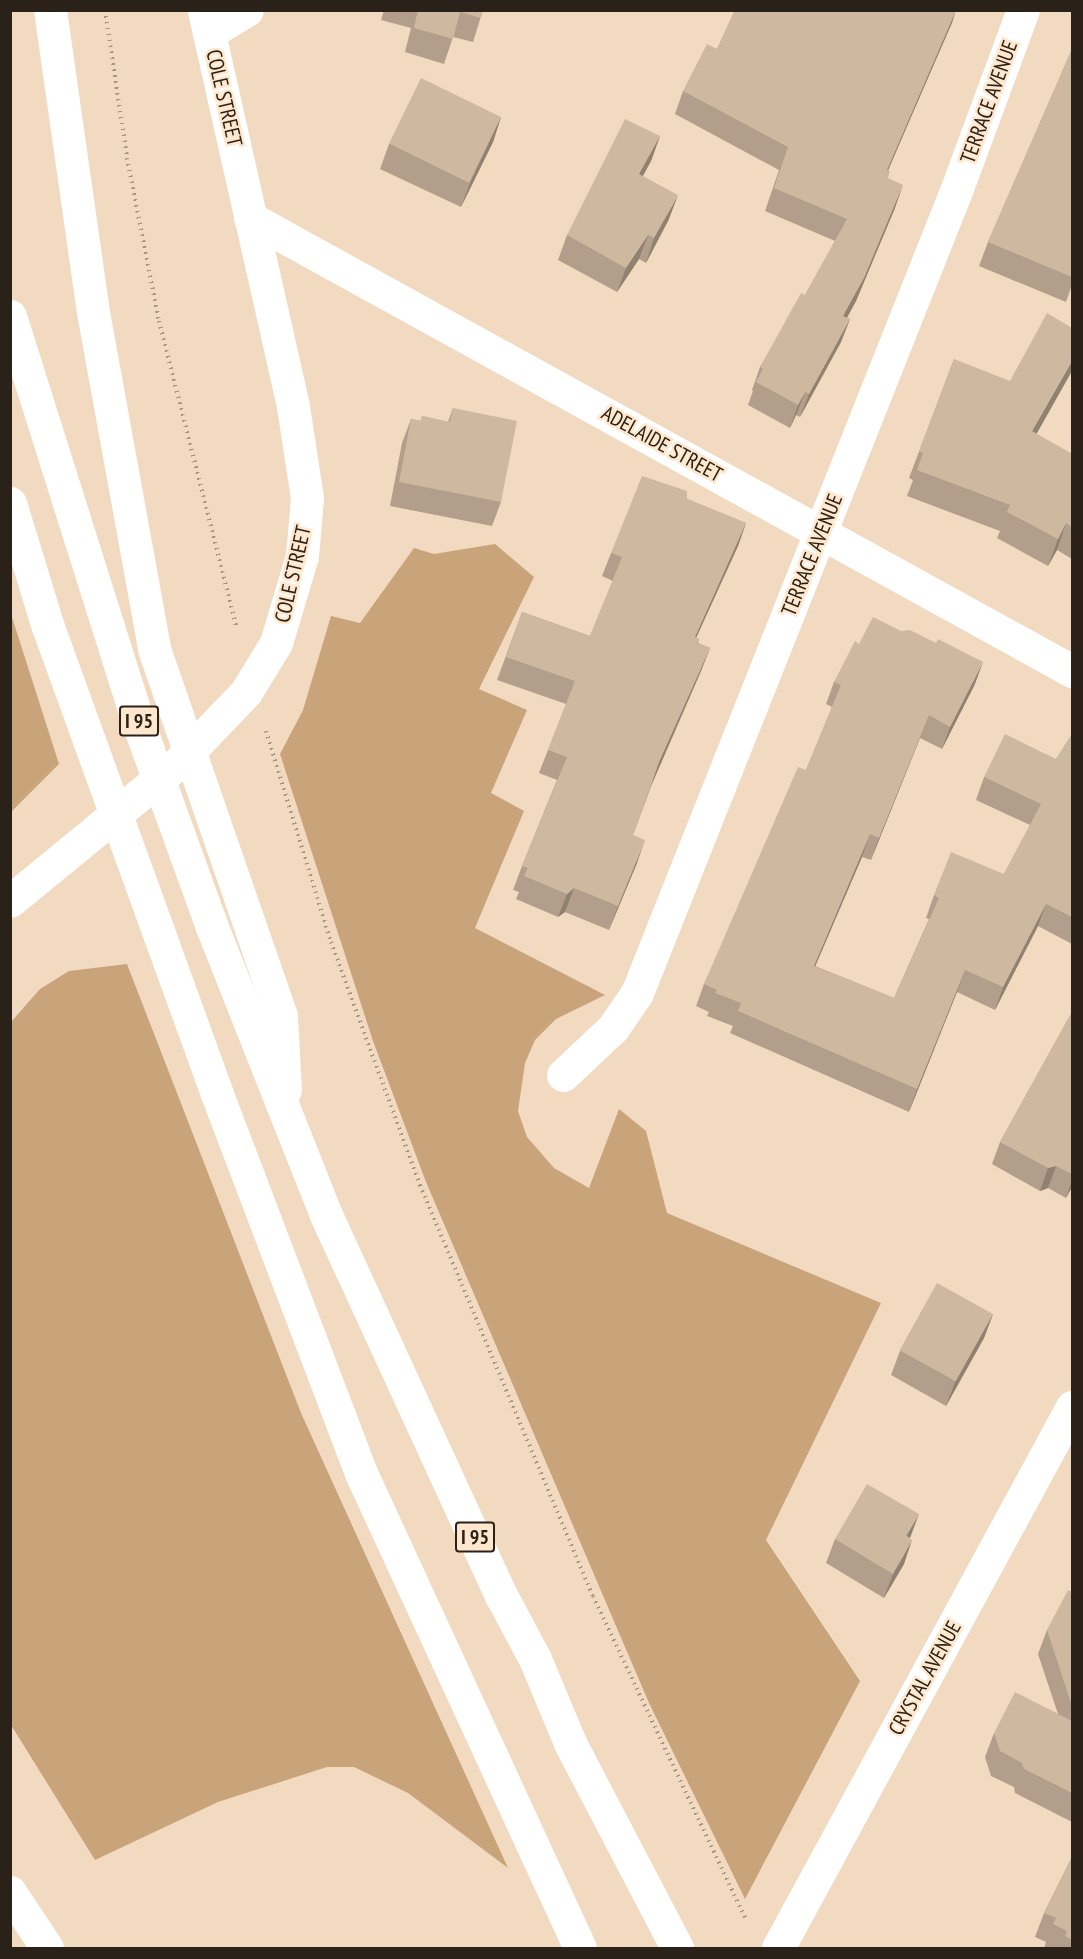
<!DOCTYPE html>
<style>
body{margin:0}
#map{position:relative;width:1083px;height:1959px;overflow:hidden;background:#f1dac0;font-family:"PT Sans Narrow",sans-serif}
div>[style]{position:absolute}
[style*='--x']{left:calc(var(--x)*1px);top:calc(var(--y)*1px);width:calc(var(--w)*1px);rotate:calc(var(--a)*1deg)}
.green>*{inset:0;background:#c9a47b}
.path>*{height:4px;margin-top:-2px;transform-origin:0;background:repeating-linear-gradient(90deg,#a69581 0 1.5px,transparent 0 6px)}
.minor>*{height:33px;margin:-16.5px;padding:0 16.5px;transform-origin:16.5px;border-radius:16.5px;background:#fff}
.highway>*{height:33px;margin:-16.5px;padding:0 16.5px;transform-origin:16.5px;border-radius:16.5px;background:#fff}
.wall>*{inset:0;background:#b29e8a}
.shaded-wall>*{inset:0;background:#918170}
.building>*{inset:0;background:#cfb8a0;transform-origin:0 0}
span{translate:-50% -50%;white-space:nowrap;text-align:center;line-height:1.15;-webkit-text-stroke:5px #ffe7cd;paint-order:stroke}
.shield-label span{padding:2px 4px;background:#ffe7cd;border:2px solid;border-radius:4px;-webkit-text-stroke-width:0}
.shield-label{font-size:20px;color:#2a2218;font-weight:700}
.street-label{font-size:21px;color:#2a2218}
.frame{position:absolute;inset:0;border:12px solid #2a2218;pointer-events:none}
</style>
<div id="map">
<div class="green">
<i style="clip-path:polygon(495px 544px,534px 577px,479px 689px,527px 710px,491px 793px,524px 811px,475px 928px,605px 995px,556px 1019px,535px 1040px,525px 1063px,518px 1111px,527px 1137px,554px 1168px,589px 1188px,619px 1109px,646px 1131px,667px 1213px,881px 1303px,766px 1540px,860px 1681px,745px 1899px,649px 1703px,426px 1182px,373px 1041px,280px 754px,303px 710px,331px 616px,360px 623px,414px 548px,434px 554px)"></i>
<i style="clip-path:polygon(10px 611px,59px 764px,11px 812px,10px 812px)"></i>
<i style="clip-path:polygon(127px 964px,301px 1413px,508px 1868px,408px 1793px,354px 1767px,327px 1767px,218px 1802px,95px 1860px,11px 1725px,11px 1022px,40px 989px,69px 971px)"></i>
</div>
<div class="path">
<i style="--x:105;--y:10;--w:150;--a:81.5"></i>
<i style="--x:127;--y:158;--w:166;--a:78.9"></i>
<i style="--x:159;--y:321;--w:314;--a:75.8"></i>
<i style="--x:266;--y:731;--w:221;--a:72.9"></i>
<i style="--x:331;--y:942;--w:259;--a:69.9"></i>
<i style="--x:420;--y:1185;--w:446;--a:67.2"></i>
<i style="--x:593;--y:1596;--w:356;--a:64.7"></i>
</div>
<div class="minor">
<i style="--x:209;--y:33;--w:44;--a:-31.2"></i>
<i style="--x:250;--y:218;--w:939;--a:28.86"></i>
<i style="--x:10;--y:901;--w:216;--a:-39.4"></i>
<i style="--x:177;--y:764;--w:100;--a:-46.2"></i>
<i style="--x:246;--y:692;--w:57;--a:-58.5"></i>
<i style="--x:276;--y:643;--w:91;--a:-73.4"></i>
<i style="--x:302;--y:556;--w:58;--a:-85.1"></i>
<i style="--x:307;--y:498;--w:93;--a:-98.7"></i>
<i style="--x:293;--y:406;--w:406;--a:-102.7"></i>
<i style="--x:563;--y:1075;--w:69;--a:-43.2"></i>
<i style="--x:613;--y:1028;--w:42;--a:-55.6"></i>
<i style="--x:637;--y:993;--w:863;--a:-68.31"></i>
<i style="--x:956;--y:191;--w:193;--a:-69.7"></i>
<i style="--x:778;--y:1948;--w:616;--a:-61.48"></i>
</div>
<div class="highway">
<i style="--x:50;--y:10;--w:305;--a:81.9"></i>
<i style="--x:93;--y:312;--w:342;--a:79.7"></i>
<i style="--x:154;--y:649;--w:388;--a:70.9"></i>
<i style="--x:281;--y:1016;--w:74;--a:86.9"></i>
<i style="--x:10;--y:316;--w:432;--a:72.5"></i>
<i style="--x:140;--y:728;--w:212;--a:70.1"></i>
<i style="--x:212;--y:927;--w:310;--a:68.4"></i>
<i style="--x:326;--y:1215;--w:421;--a:65.3"></i>
<i style="--x:502;--y:1597;--w:70;--a:62"></i>
<i style="--x:535;--y:1659;--w:93;--a:67.3"></i>
<i style="--x:571;--y:1745;--w:229;--a:62.4"></i>
<i style="--x:10;--y:503;--w:130;--a:73"></i>
<i style="--x:48;--y:627;--w:497;--a:70.1"></i>
<i style="--x:217;--y:1094;--w:405;--a:69.2"></i>
<i style="--x:361;--y:1473;--w:523;--a:65.25"></i>
<i style="--x:10;--y:1892;--w:67;--a:56.5"></i>
</div>
<div class="wall">
<i style="clip-path:polygon(384px 10px,483px 10px,473px 42px,453px 37px,444px 64px,405px 52px,411px 28px,381px 20px)"></i>
<i style="clip-path:polygon(735px 10px,956px 10px,888px 171px,888px 178px,895px 208px,856px 301px,847px 318px,850px 319px,841px 342px,800px 417px,796px 415px,790px 428px,748px 405px,753px 391px,752px 390px,760px 367px,805px 295px,835px 241px,765px 211px,779px 170px,675px 114px,683px 91px,717px 49px)"></i>
<i style="clip-path:polygon(1072px 49px,1072px 285px,1066px 302px,979px 266px,988px 242px)"></i>
<i style="clip-path:polygon(501px 117px,493px 142px,461px 207px,380px 169px,389px 144px)"></i>
<i style="clip-path:polygon(660px 136px,651px 161px,643px 176px,669px 219px,646px 263px,639px 259px,617px 292px,558px 260px,567px 235px)"></i>
<i style="clip-path:polygon(954px 359px,1036px 434px,1072px 454px,1072px 559px,1057px 550px,1048px 566px,997px 538px,1000px 531px,907px 496px,913px 480px,909px 478px)"></i>
<i style="clip-path:polygon(453px 408px,501px 502px,492px 526px,390px 506px,402px 443px,411px 419px,421px 421px,422px 416px,448px 422px)"></i>
<i style="clip-path:polygon(687px 499px,746px 523px,738px 546px,696px 638px,699px 639px,698px 643px,710px 648px,701px 671px,652px 784px,633px 835px,637px 863px,609px 930px,565px 912px,558px 917px,516px 899px,519px 892px,513px 890px,522px 866px,557px 780px,539px 773px,566px 704px,497px 680px,522px 612px,590px 636px,613px 581px,602px 576px,611px 553px)"></i>
<i style="clip-path:polygon(859px 644px,975px 684px,942px 749px,920px 738px,871px 860px,862px 857px,815px 966px,894px 998px,929px 919px,926px 918px,934px 895px,1004px 874px,1030px 825px,976px 800px,984px 777px,1056px 759px,1072px 734px,1072px 944px,1038px 926px,995px 1010px,957px 992px,909px 1112px,730px 1033px,733px 1026px,707px 1016px,709px 1012px,696px 1006px,704px 984px,806px 770px,832px 707px,826px 704px,834px 682px)"></i>
<i style="clip-path:polygon(1072px 1012px,1072px 1187px,1066px 1198px,1048px 1188px,1040px 1191px,992px 1164px,1000px 1142px)"></i>
<i style="clip-path:polygon(993px 1314px,984px 1338px,946px 1406px,891px 1375px,900px 1351px)"></i>
<i style="clip-path:polygon(835px 1539px,904px 1564px,884px 1598px,826px 1563px)"></i>
<i style="clip-path:polygon(1072px 1592px,1072px 1822px,1015px 1793px,1014px 1787px,991px 1776px,985px 1757px,994px 1733px,1058px 1714px,1038px 1654px,1047px 1630px)"></i>
<i style="clip-path:polygon(1072px 1857px,1072px 1948px,1044px 1948px,1046px 1942px,1035px 1937px,1044px 1913px)"></i>
</div>
<div class="shaded-wall">
<i style="clip-path:polygon(956px 10px,952px 23px,878px 193px,887px 170px)"></i>
<i style="clip-path:polygon(501px 117px,493px 142px,461px 207px,470px 183px)"></i>
<i style="clip-path:polygon(660px 136px,651px 161px,630px 199px,639px 174px)"></i>
<i style="clip-path:polygon(903px 185px,895px 208px,856px 301px,835px 339px,843px 316px)"></i>
<i style="clip-path:polygon(678px 195px,669px 219px,646px 263px,654px 238px)"></i>
<i style="clip-path:polygon(648px 235px,639px 259px,617px 292px,626px 268px)"></i>
<i style="clip-path:polygon(850px 319px,841px 342px,800px 417px,809px 394px)"></i>
<i style="clip-path:polygon(1072px 361px,1072px 371px,1023px 458px,1032px 431px)"></i>
<i style="clip-path:polygon(805px 392px,796px 415px,790px 428px,798px 405px)"></i>
<i style="clip-path:polygon(746px 523px,738px 546px,686px 660px,695px 637px)"></i>
<i style="clip-path:polygon(1066px 523px,1057px 550px,1048px 566px,1058px 539px)"></i>
<i style="clip-path:polygon(710px 648px,701px 671px,651px 786px,659px 762px)"></i>
<i style="clip-path:polygon(983px 662px,975px 684px,942px 749px,950px 727px)"></i>
<i style="clip-path:polygon(929px 715px,920px 738px,871px 860px,879px 838px)"></i>
<i style="clip-path:polygon(870px 834px,862px 857px,806px 988px,814px 966px)"></i>
<i style="clip-path:polygon(645px 840px,637px 863px,609px 930px,618px 906px)"></i>
<i style="clip-path:polygon(574px 888px,565px 912px,558px 917px,567px 894px)"></i>
<i style="clip-path:polygon(1046px 904px,1038px 926px,995px 1010px,1003px 987px)"></i>
<i style="clip-path:polygon(965px 970px,957px 992px,909px 1112px,917px 1089px)"></i>
<i style="clip-path:polygon(1056px 1166px,1048px 1188px,1040px 1191px,1048px 1168px)"></i>
<i style="clip-path:polygon(1072px 1180px,1072px 1187px,1066px 1198px)"></i>
<i style="clip-path:polygon(993px 1314px,984px 1338px,946px 1406px,955px 1382px)"></i>
<i style="clip-path:polygon(919px 1514px,910px 1538px,906px 1536px)"></i>
<i style="clip-path:polygon(912px 1540px,904px 1564px,884px 1598px,893px 1574px)"></i>
</div>
<div class="building">
<i style="clip-path:polygon(418px 10px,483px 10px,481px 18px,460px 12px,453px 39px,414px 28px)"></i>
<i style="clip-path:polygon(735px 10px,956px 10px,887px 170px,890px 171px,888px 178px,903px 185px,864px 278px,843px 316px,850px 319px,809px 394px,805px 392px,798px 405px,756px 382px,763px 369px,760px 367px,801px 293px,805px 295px,847px 219px,774px 188px,788px 147px,683px 91px,707px 44px,717px 49px)"></i>
<i style="clip-path:polygon(1072px 49px,1072px 277px,988px 242px)"></i>
<i style="left:421px;top:78px;width:89px;height:73px;rotate:26deg"></i>
<i style="clip-path:polygon(625px 119px,660px 136px,639px 174px,678px 195px,654px 238px,648px 235px,626px 268px,567px 235px)"></i>
<i style="clip-path:polygon(1047px 313px,1072px 328px,1072px 361px,1032px 431px,1072px 454px,1072px 527px,1066px 523px,1058px 539px,1007px 512px,1010px 505px,917px 470px,923px 453px,919px 452px,954px 359px,1010px 381px)"></i>
<i style="clip-path:polygon(453px 408px,517px 421px,501px 502px,399px 482px,411px 419px,421px 421px,422px 416px,450px 422px)"></i>
<i style="clip-path:polygon(642px 476px,687px 491px,687px 499px,746px 523px,695px 637px,699px 639px,697px 643px,710px 648px,659px 762px,633px 835px,645px 840px,618px 906px,574px 888px,567px 894px,524px 876px,528px 868px,522px 866px,567px 757px,548px 750px,575px 681px,506px 657px,522px 612px,590px 636px,622px 557px,611px 553px)"></i>
<i style="clip-path:polygon(873px 617px,901px 631px,910px 630px,936px 643px,938px 639px,983px 662px,950px 727px,929px 715px,879px 838px,870px 834px,814px 966px,894px 998px,939px 898px,934px 895px,951px 852px,1004px 874px,1041px 804px,984px 777px,1005px 734px,1056px 759px,1072px 734px,1072px 917px,1046px 904px,1003px 987px,965px 970px,917px 1089px,738px 1011px,741px 1003px,715px 993px,717px 990px,704px 984px,798px 767px,806px 770px,841px 685px,834px 682px,855px 641px,859px 644px)"></i>
<i style="clip-path:polygon(1072px 1012px,1072px 1174px,1056px 1166px,1048px 1168px,1000px 1142px)"></i>
<i style="left:937px;top:1283px;width:64px;height:77px;rotate:29deg"></i>
<i style="clip-path:polygon(867px 1484px,919px 1514px,906px 1536px,912px 1540px,893px 1574px,835px 1539px)"></i>
<i style="clip-path:polygon(1068px 1590px,1072px 1592px,1072px 1706px,1047px 1630px)"></i>
<i style="clip-path:polygon(1015px 1692px,1072px 1721px,1072px 1793px,1024px 1769px,1022px 1763px,1000px 1751px,994px 1733px)"></i>
<i style="clip-path:polygon(1072px 1857px,1072px 1940px,1065px 1936px,1067px 1931px,1053px 1924px,1056px 1918px,1044px 1913px)"></i>
</div>
<div class="shield-label">
<span style="left:139px;top:721px">I 95</span>
<span style="left:475px;top:1537px">I 95</span>
</div>
<div class="street-label">
<span style="left:224px;top:98px;rotate:77deg">COLE STREET</span>
<span style="left:989px;top:102px;rotate:-70deg">TERRACE AVENUE</span>
<span style="left:662px;top:444px;rotate:29deg">ADELAIDE STREET</span>
<span style="left:812px;top:555px;rotate:-68deg">TERRACE AVENUE</span>
<span style="left:293px;top:574px;rotate:-77deg">COLE STREET</span>
<span style="left:925px;top:1678px;rotate:-61deg">CRYSTAL AVENUE</span>
</div>
<div class="frame"></div>
</div>
